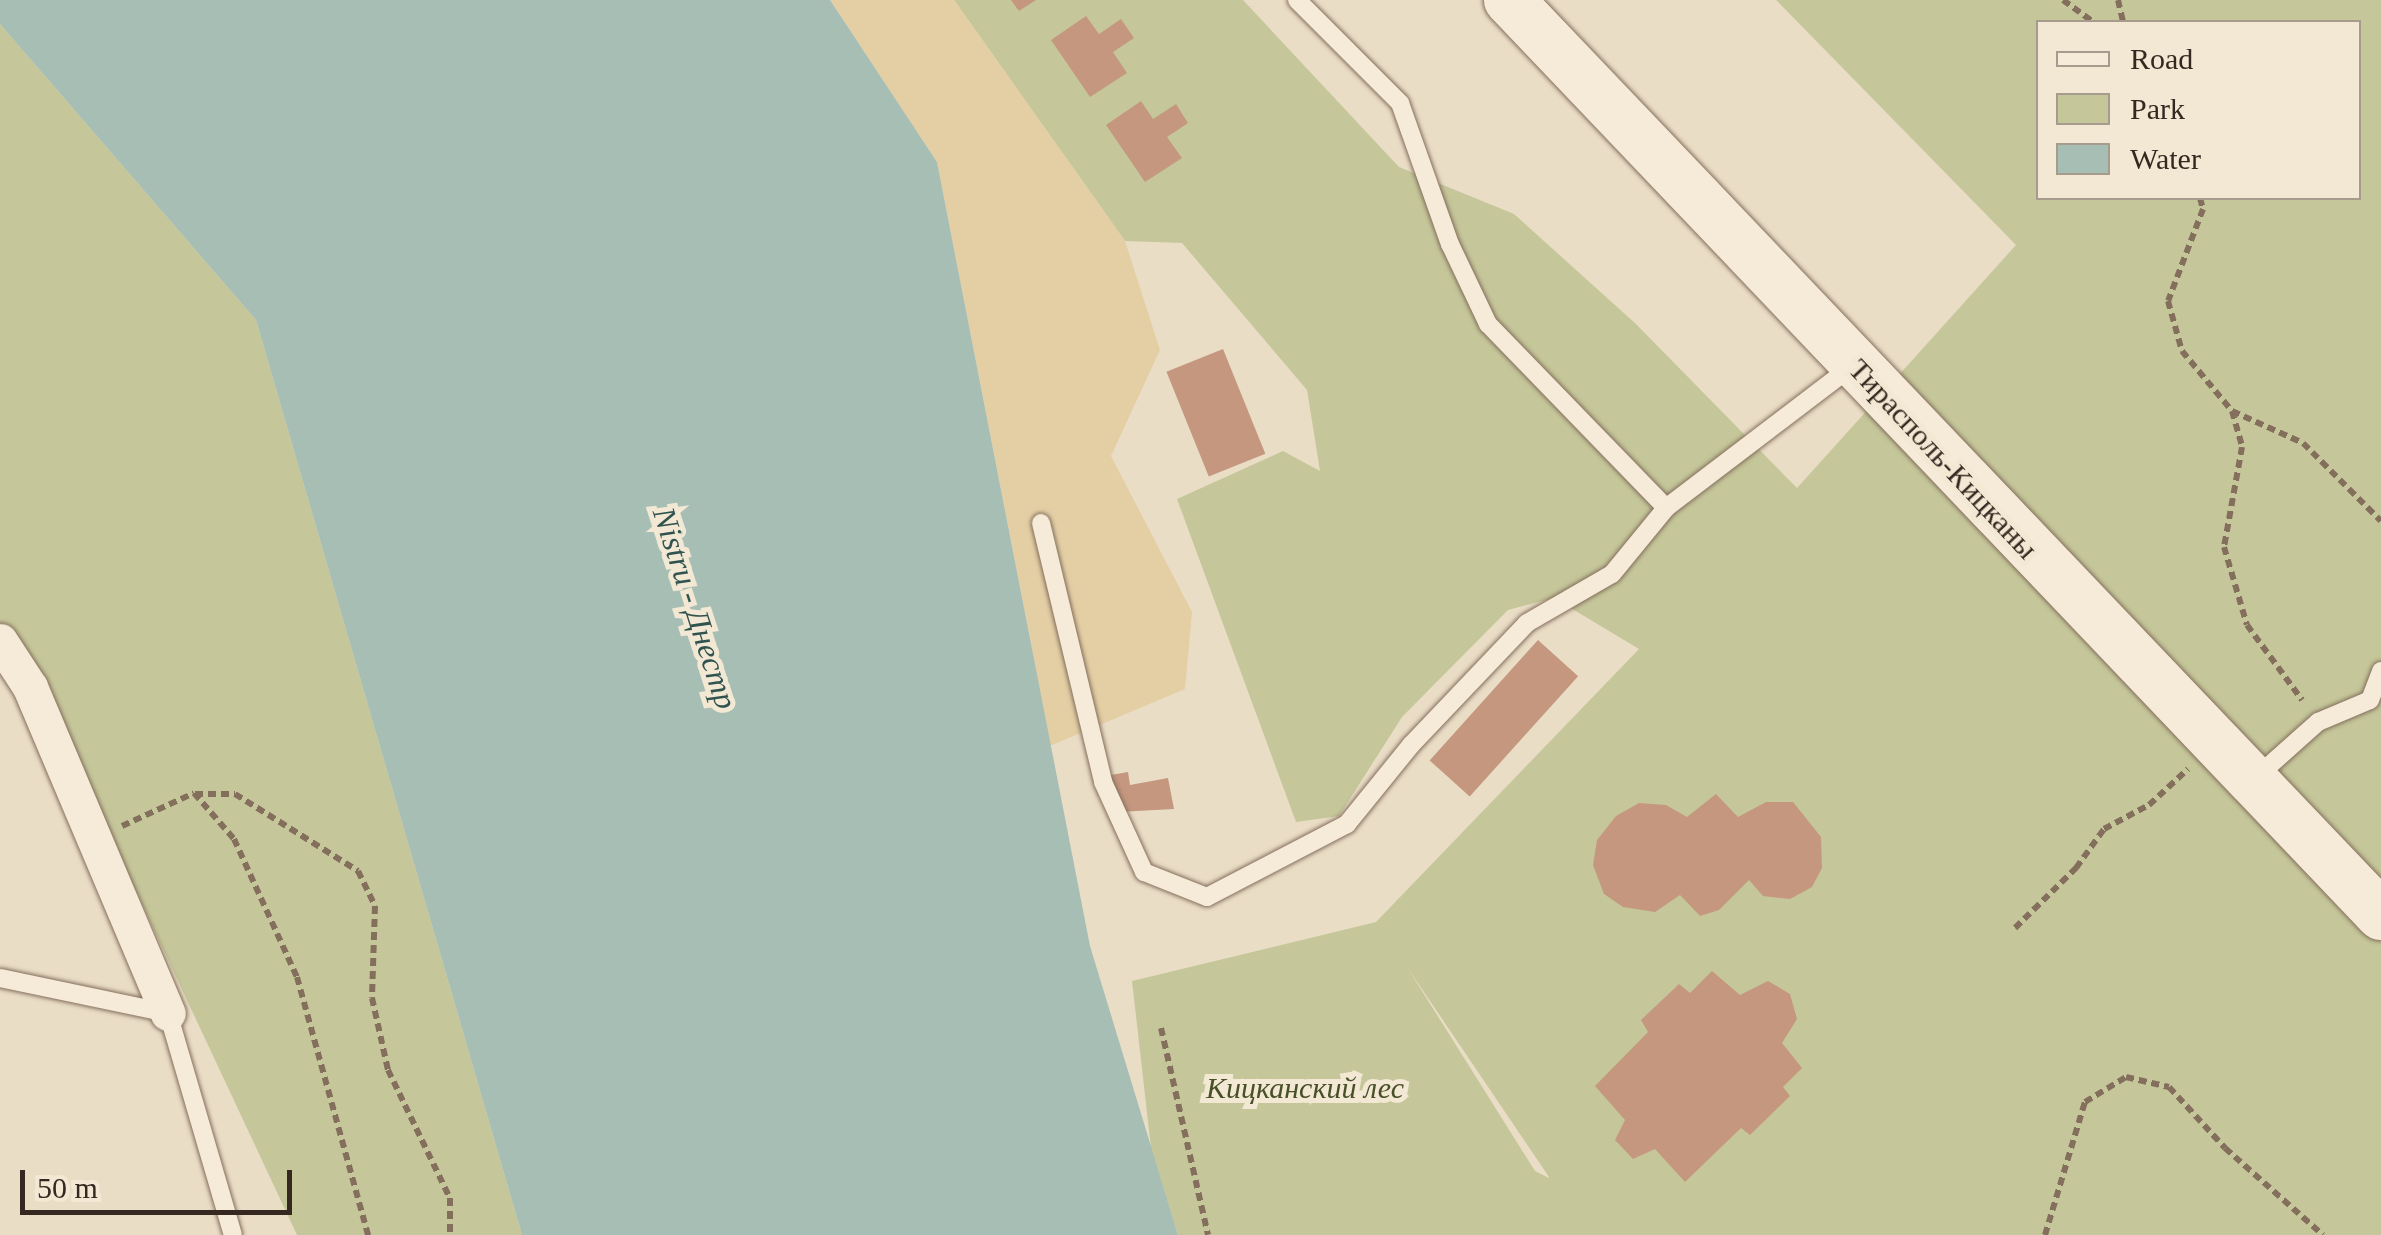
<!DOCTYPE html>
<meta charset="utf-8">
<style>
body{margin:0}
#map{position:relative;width:2381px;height:1235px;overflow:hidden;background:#eaddc6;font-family:Georgia,serif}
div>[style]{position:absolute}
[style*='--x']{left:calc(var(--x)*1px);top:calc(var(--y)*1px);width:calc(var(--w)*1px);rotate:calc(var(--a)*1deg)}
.green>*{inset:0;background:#c5c79a}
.sand>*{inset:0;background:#e4cfa5}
.water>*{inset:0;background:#a7beb5}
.building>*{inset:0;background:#c5977f;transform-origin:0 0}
.path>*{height:6px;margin-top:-3px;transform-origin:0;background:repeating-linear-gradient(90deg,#846f5d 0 8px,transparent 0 13px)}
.roads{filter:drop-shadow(0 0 2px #846f5d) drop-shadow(0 0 2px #846f5d)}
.lane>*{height:18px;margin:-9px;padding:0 9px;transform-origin:9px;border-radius:9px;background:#f6ebd8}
.street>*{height:35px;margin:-17.5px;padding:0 17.5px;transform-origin:17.5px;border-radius:17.5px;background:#f6ebd8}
.secondary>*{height:50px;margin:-25px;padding:0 25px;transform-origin:25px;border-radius:25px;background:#f6ebd8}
span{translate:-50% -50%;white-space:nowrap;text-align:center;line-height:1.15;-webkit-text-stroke:10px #f2e8d4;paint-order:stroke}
.street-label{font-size:30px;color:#352820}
.park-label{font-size:30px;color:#485028;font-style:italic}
.water-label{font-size:32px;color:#30534f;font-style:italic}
.legend{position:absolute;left:2036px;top:20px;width:325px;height:180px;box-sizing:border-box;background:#f2e8d4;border:2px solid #a69b8c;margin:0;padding:12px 18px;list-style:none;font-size:30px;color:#352820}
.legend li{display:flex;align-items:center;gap:20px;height:50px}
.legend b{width:50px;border:2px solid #a69b8c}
.scale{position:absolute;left:20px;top:1170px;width:272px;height:45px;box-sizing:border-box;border:5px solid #352820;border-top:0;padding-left:12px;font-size:30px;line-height:35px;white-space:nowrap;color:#352820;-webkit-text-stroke:8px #f2e8d4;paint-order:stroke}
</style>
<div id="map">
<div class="green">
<i style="clip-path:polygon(evenodd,954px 0,1243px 0,1399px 167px,1514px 214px,1636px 324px,1797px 488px,2016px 245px,1776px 0,2381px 0,2381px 1235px,1178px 1235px,1151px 1148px,1132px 981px,1376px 922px,1639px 649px,1554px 598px,1508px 610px,1402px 717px,1339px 816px,1296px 822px,1177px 499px,1283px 451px,1320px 471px,1307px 390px,1182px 243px,1125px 241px,954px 0,2038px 22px,2358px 22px,2358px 198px,2038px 198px,2038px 22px,954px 0,1407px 967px,1549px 1177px,1549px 1178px,1535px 1171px,1407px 967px)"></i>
<i style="clip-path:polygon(0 24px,256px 320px,522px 1235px,297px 1235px,52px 712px,0 630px)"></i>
</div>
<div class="sand">
<i style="clip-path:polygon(830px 0,954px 0,1125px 241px,1160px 350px,1111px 456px,1192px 612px,1185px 689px,1045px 748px,1031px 643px,937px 162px)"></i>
</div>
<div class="water">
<i style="clip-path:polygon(0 0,830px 0,937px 162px,1090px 946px,1178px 1235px,522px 1235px,256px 320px,0 24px)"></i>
</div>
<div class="building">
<i style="clip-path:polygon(1011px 0,1036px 0,1019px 11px)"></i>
<i style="clip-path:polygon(1086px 16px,1099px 34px,1121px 19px,1134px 38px,1113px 52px,1127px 73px,1090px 97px,1051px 40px)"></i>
<i style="clip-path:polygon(1141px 101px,1153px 119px,1176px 104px,1188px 123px,1167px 137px,1182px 158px,1145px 182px,1106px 125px)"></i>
<i style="left:1223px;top:349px;width:113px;height:61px;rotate:68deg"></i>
<i style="left:1538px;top:640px;width:54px;height:162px;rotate:42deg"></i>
<i style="clip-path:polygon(1128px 772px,1130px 785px,1168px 778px,1174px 809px,1118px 812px,1111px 775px)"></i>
<i style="clip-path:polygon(1716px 794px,1738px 817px,1766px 802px,1793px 802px,1821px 837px,1822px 868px,1812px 887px,1790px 899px,1763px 896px,1749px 880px,1719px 910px,1700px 916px,1680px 895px,1655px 912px,1623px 907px,1604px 894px,1593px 865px,1597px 840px,1616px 816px,1639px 803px,1666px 805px,1687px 817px)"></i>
<i style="clip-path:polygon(1712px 971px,1740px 995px,1768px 981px,1790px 994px,1797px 1019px,1782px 1043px,1802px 1068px,1783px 1087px,1790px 1096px,1750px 1135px,1741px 1128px,1685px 1182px,1655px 1149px,1633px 1159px,1615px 1140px,1625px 1120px,1595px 1086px,1648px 1032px,1641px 1020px,1679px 984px,1690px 993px)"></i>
</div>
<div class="path">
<i style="--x:2063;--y:0;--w:37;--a:36"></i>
<i style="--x:2118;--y:0;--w:23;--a:77"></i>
<i style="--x:2200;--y:198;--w:11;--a:75"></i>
<i style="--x:2203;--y:209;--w:98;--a:110.8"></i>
<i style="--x:2168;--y:301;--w:52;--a:74.4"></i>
<i style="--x:2182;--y:351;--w:78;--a:50.2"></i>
<i style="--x:2232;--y:411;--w:37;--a:74"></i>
<i style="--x:2242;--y:447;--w:102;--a:100.2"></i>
<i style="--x:2224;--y:547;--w:81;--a:73.6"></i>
<i style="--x:2247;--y:625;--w:93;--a:53.7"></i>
<i style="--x:2232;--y:411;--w:78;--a:24.3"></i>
<i style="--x:2303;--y:443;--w:110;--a:45"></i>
<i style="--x:195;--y:794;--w:40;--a:0"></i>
<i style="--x:235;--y:794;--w:145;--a:32"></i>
<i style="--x:358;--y:871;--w:39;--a:64"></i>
<i style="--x:375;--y:906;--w:92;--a:91.9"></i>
<i style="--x:372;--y:998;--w:74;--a:77.5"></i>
<i style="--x:388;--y:1070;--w:142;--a:64.2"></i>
<i style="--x:450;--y:1198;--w:37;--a:90"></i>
<i style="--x:122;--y:826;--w:79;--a:-24.6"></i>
<i style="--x:194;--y:793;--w:61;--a:49"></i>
<i style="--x:234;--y:839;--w:152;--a:65.5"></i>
<i style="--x:297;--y:977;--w:268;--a:74.6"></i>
<i style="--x:2015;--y:928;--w:86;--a:-44.5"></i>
<i style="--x:2076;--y:868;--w:48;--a:-54.3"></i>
<i style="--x:2104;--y:829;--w:51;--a:-28.1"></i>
<i style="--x:2149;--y:805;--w:53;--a:-42.7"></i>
<i style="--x:1161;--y:1028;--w:212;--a:77.2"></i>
<i style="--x:2045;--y:1235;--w:139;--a:-73.3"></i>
<i style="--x:2085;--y:1102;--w:48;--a:-31.4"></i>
<i style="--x:2126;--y:1077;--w:44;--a:13.1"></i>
<i style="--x:2169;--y:1087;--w:83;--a:47.4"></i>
<i style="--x:2225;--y:1148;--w:131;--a:41.6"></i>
</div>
<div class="roads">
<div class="lane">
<i style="--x:1297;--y:0;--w:146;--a:45"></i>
<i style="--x:1400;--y:103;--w:150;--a:70.5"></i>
<i style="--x:1450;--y:244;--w:89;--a:64.6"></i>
<i style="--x:1488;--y:324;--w:256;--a:45.9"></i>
<i style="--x:1041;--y:523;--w:266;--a:76.5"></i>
<i style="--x:1103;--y:782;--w:99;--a:65.5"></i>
<i style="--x:1144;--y:872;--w:68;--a:21.6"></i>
<i style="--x:1207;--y:897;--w:158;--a:-27.5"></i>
<i style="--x:1347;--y:824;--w:102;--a:-51"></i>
<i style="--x:1411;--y:745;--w:168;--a:-46.4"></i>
<i style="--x:1527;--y:623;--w:98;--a:-30"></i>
<i style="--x:1612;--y:574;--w:85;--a:-50.7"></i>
<i style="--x:1666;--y:508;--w:236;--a:-37.3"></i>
<i style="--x:2253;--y:780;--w:87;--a:-41.7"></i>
<i style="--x:2318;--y:722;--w:56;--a:-22.9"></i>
<i style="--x:2370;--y:700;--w:31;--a:-69"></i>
<i style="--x:0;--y:978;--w:172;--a:11.8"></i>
<i style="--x:168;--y:1013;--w:231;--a:73.7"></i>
</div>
<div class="street">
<i style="--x:0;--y:641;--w:55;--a:56.9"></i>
<i style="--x:30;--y:687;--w:354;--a:67.1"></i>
</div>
<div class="secondary">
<i style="--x:1509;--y:0;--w:1264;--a:46.38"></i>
</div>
</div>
<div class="street-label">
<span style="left:1943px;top:459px;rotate:47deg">Тирасполь-Кицканы</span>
</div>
<div class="park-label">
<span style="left:1305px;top:1088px">Кицканский лес</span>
</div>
<div class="water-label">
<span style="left:695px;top:608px;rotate:72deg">Nistru - Днестр</span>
</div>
<ul class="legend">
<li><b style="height:12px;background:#f6ebd8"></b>Road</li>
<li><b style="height:28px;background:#c5c79a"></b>Park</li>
<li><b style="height:28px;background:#a7beb5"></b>Water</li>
</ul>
<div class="scale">50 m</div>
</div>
